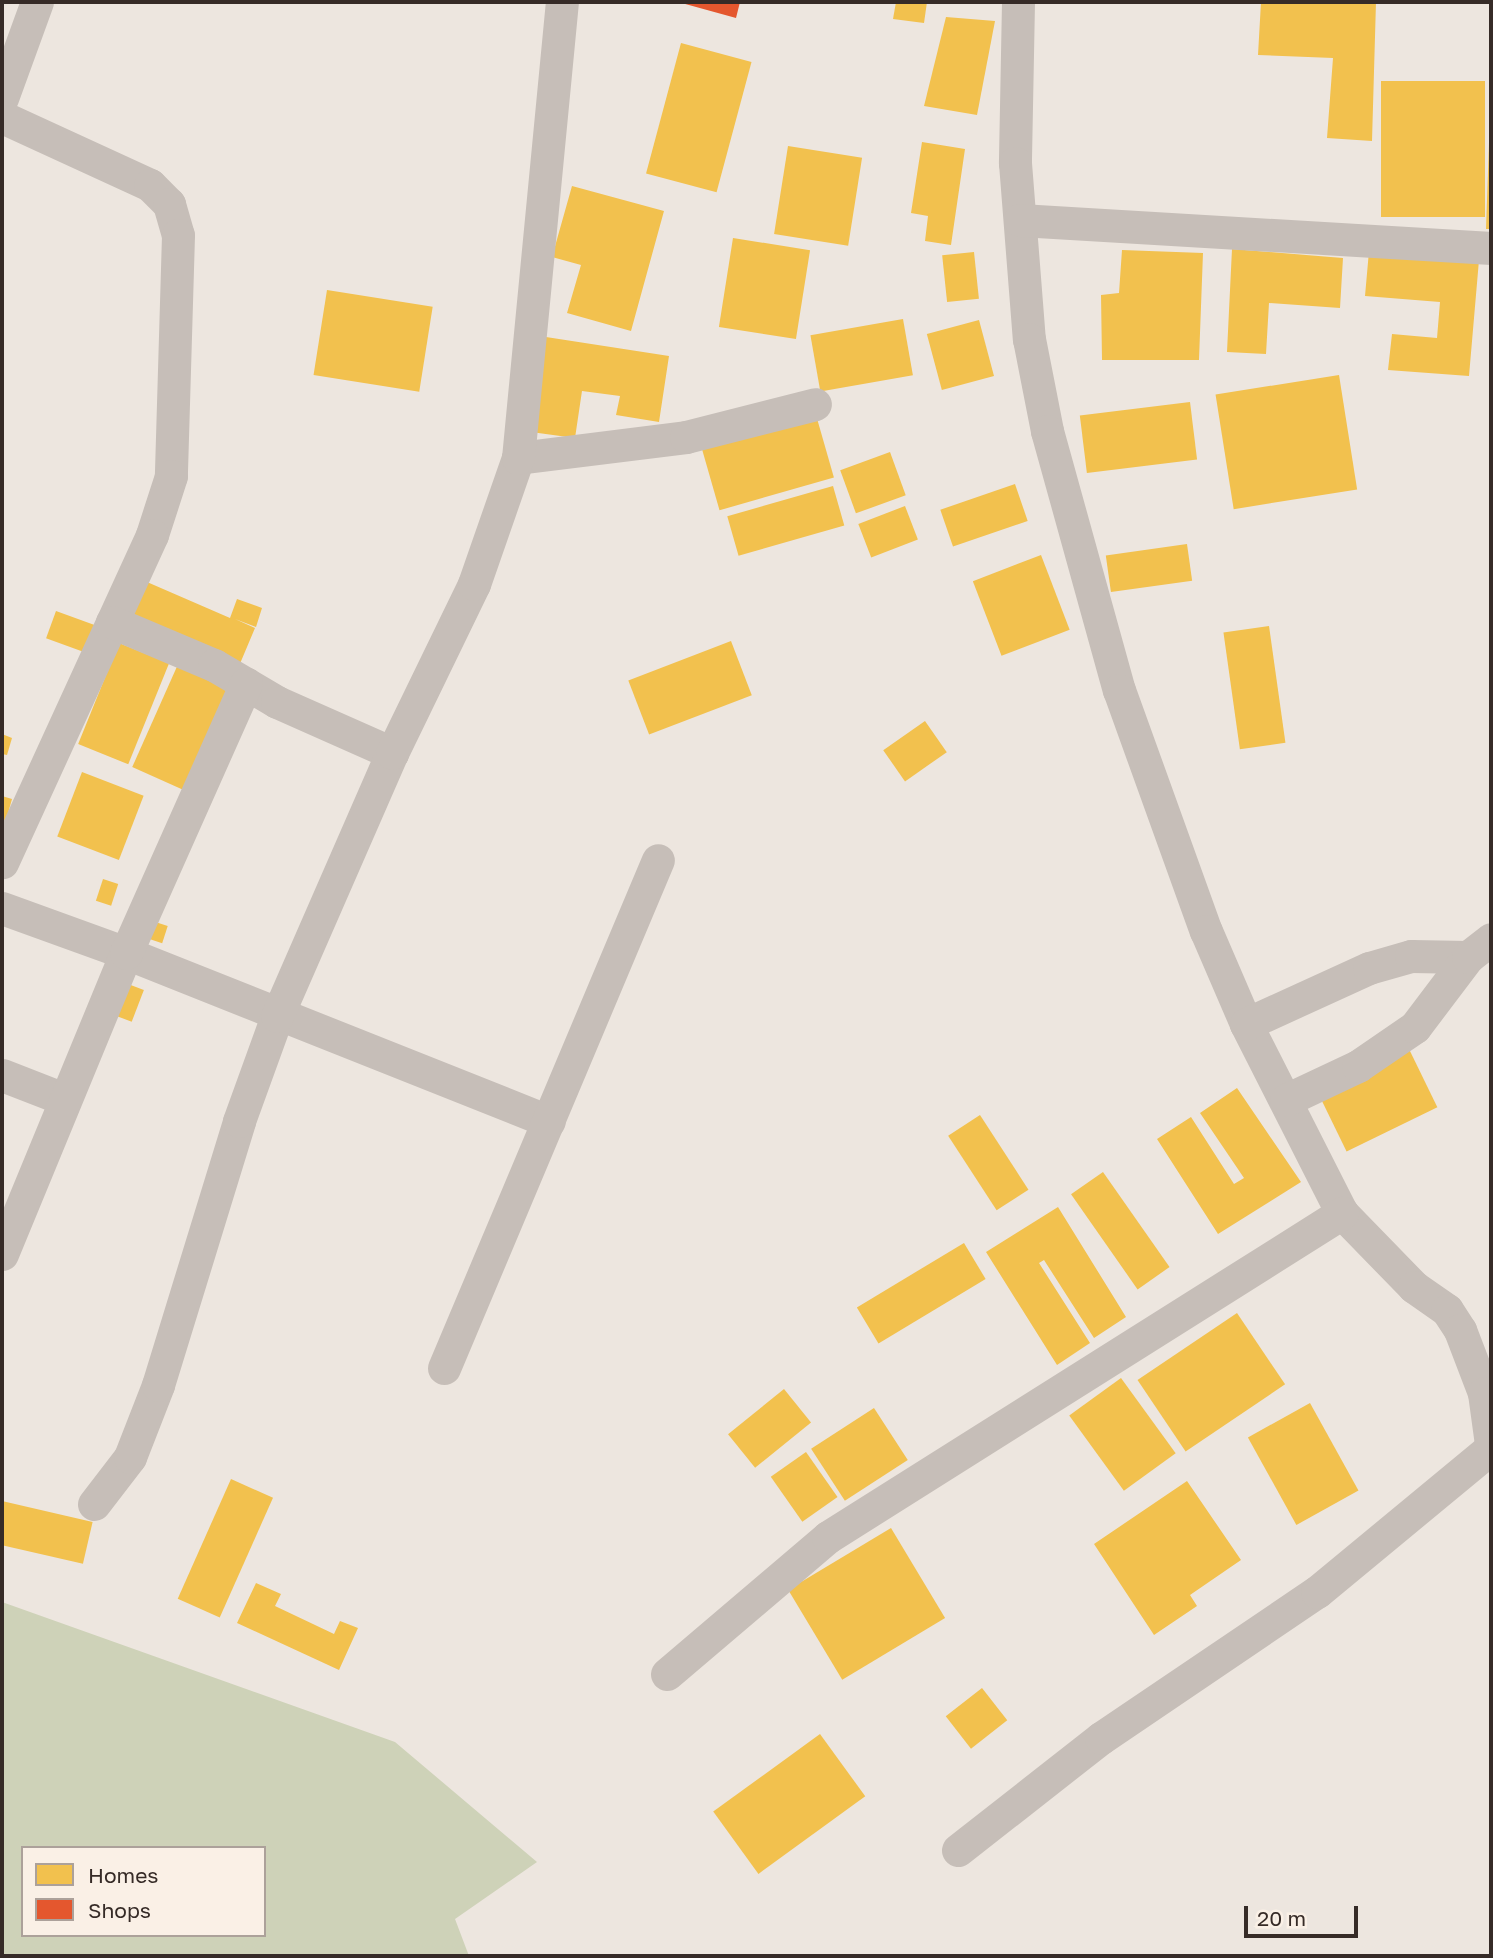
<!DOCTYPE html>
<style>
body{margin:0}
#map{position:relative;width:1493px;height:1958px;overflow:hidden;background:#ede6df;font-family:"Golos Text",sans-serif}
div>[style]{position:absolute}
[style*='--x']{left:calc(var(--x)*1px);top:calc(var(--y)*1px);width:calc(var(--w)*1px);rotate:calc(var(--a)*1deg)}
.green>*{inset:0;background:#ced2b8}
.homes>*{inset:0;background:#f2c14e;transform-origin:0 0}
.shops>*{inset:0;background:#e4572e}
.street>*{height:33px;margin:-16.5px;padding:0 16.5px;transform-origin:16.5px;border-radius:16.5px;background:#c6beb8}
span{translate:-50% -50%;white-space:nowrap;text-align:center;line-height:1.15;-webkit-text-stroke:7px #faf0e6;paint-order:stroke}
.frame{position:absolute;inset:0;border:4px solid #362b27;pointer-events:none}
.legend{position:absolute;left:21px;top:1846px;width:245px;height:91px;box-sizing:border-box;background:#faf0e6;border:2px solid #aca19a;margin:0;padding:9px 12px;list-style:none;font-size:21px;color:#362b27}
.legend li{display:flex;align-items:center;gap:14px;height:35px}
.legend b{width:35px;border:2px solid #aca19a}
.scale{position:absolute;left:1244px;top:1906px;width:114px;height:32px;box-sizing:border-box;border:4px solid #362b27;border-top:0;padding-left:9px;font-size:21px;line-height:24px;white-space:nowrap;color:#362b27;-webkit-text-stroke:5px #faf0e6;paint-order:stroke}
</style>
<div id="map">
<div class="green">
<i style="clip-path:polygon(evenodd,2px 1602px,395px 1742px,537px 1862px,455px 1919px,469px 1956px,2px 1956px,2px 1602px,23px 1848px,264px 1848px,264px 1935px,23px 1935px,23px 1848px)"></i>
</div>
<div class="homes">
<i style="clip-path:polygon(896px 2px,927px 2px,924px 23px,893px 19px)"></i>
<i style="clip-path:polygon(1261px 2px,1376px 2px,1372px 141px,1327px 138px,1333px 58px,1258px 55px)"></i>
<i style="clip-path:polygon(946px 17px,995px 21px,977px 115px,924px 106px)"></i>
<i style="left:681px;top:43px;width:73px;height:135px;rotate:15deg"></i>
<i style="left:1485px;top:81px;width:136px;height:104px;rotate:90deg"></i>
<i style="clip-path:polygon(922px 142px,965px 149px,951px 245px,925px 241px,928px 216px,911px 213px)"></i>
<i style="clip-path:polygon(1489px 143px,1491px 143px,1491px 229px,1486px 229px)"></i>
<i style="left:788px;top:146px;width:75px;height:89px;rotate:9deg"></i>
<i style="clip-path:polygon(572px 186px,664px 211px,631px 331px,567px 313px,581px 265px,552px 257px)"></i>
<i style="left:733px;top:238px;width:78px;height:90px;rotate:9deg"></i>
<i style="clip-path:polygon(1232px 249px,1343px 258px,1340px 308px,1269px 303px,1266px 354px,1227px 352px)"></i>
<i style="clip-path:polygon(1122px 250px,1203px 253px,1199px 360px,1102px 360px,1101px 295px,1119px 293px)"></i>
<i style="clip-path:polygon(1369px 251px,1479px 260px,1469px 376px,1388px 370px,1392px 334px,1437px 338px,1440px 302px,1365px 296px)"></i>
<i style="left:974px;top:252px;width:47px;height:32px;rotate:84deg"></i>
<i style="left:327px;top:290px;width:107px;height:86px;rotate:9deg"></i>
<i style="left:903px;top:319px;width:57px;height:94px;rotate:80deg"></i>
<i style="left:979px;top:320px;width:58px;height:54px;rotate:75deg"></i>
<i style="clip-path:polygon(546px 337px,669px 356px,659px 422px,616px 415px,620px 396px,582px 391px,575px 438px,531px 432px)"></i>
<i style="left:1339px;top:375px;width:116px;height:125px;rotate:81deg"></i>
<i style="left:1190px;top:402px;width:58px;height:111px;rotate:83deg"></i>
<i style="left:816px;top:415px;width:65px;height:119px;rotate:74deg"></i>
<i style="left:890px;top:452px;width:46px;height:53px;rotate:70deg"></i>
<i style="left:1015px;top:484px;width:39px;height:79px;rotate:71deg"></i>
<i style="left:833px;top:486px;width:41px;height:110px;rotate:74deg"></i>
<i style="left:905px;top:506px;width:36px;height:50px;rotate:69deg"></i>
<i style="left:1187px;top:544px;width:37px;height:82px;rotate:82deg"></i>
<i style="left:1041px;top:555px;width:80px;height:73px;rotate:69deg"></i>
<i style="clip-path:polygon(147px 582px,230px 618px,237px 599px,262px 608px,256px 627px,235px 619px,255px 628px,239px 666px,131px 620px)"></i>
<i style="left:56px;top:611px;width:49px;height:29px;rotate:20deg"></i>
<i style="left:1269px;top:626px;width:118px;height:46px;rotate:82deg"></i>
<i style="left:731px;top:641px;width:58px;height:110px;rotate:69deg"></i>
<i style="left:119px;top:643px;width:54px;height:109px;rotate:22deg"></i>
<i style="left:179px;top:662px;width:55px;height:115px;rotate:24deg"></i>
<i style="left:925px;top:721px;width:38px;height:51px;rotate:55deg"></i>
<i style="clip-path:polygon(2px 734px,12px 738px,7px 755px,2px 754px)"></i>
<i style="left:82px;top:772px;width:66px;height:69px;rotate:21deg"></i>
<i style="clip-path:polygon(2px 796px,12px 799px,3px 831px,2px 831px)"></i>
<i style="left:103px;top:879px;width:16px;height:23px;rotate:18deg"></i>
<i style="left:143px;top:918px;width:26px;height:18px;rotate:18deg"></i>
<i style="left:128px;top:984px;width:17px;height:34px;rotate:21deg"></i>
<i style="left:1408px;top:1047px;width:67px;height:101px;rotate:64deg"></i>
<i style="clip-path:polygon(1237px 1088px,1301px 1182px,1218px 1234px,1157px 1139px,1191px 1117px,1234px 1184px,1244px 1178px,1200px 1113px)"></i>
<i style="left:980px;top:1115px;width:89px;height:38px;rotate:57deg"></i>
<i style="left:1103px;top:1172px;width:116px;height:39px;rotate:55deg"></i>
<i style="clip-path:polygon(1058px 1207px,1126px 1317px,1094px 1338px,1044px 1260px,1039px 1263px,1090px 1343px,1057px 1365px,986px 1252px)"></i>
<i style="left:964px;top:1243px;width:42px;height:125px;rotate:59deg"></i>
<i style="left:1237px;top:1313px;width:86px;height:120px;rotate:56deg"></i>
<i style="left:1121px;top:1378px;width:93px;height:64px;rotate:54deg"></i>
<i style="left:784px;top:1389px;width:43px;height:72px;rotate:51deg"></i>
<i style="left:1310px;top:1403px;width:100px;height:71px;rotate:61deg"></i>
<i style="left:874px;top:1408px;width:62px;height:75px;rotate:57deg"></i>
<i style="left:806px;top:1452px;width:55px;height:43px;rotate:55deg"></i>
<i style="left:231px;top:1479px;width:46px;height:131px;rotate:24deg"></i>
<i style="clip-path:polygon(1187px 1481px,1241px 1560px,1190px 1595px,1197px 1606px,1154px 1635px,1094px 1544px)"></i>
<i style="left:2px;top:1501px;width:93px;height:43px;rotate:13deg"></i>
<i style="left:891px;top:1528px;width:105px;height:120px;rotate:59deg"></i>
<i style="clip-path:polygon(256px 1583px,281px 1594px,275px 1606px,334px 1634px,340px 1621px,358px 1628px,339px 1670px,237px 1623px)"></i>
<i style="left:982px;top:1688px;width:41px;height:46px;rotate:52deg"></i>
<i style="left:820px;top:1734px;width:77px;height:132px;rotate:54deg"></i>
</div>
<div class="shops">
<i style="clip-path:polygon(678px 2px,740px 2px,736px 18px)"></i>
</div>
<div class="street">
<i style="--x:1018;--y:2;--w:161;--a:91.1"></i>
<i style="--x:1015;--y:163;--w:177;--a:85.5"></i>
<i style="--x:1029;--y:339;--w:94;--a:78.9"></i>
<i style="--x:1047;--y:431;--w:269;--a:74.5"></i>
<i style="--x:1119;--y:690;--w:256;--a:70.2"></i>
<i style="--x:1206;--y:931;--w:101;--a:66.7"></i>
<i style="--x:1246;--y:1024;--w:212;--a:63.1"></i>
<i style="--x:1342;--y:1213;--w:103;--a:45.8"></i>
<i style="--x:1414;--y:1287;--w:40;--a:34.9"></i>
<i style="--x:1447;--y:1310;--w:24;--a:57"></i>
<i style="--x:1460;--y:1330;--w:67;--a:69.1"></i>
<i style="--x:1484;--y:1393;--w:51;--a:82.2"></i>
<i style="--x:2;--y:98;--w:102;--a:-70"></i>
<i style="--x:2;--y:117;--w:163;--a:24.7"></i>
<i style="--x:150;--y:185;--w:27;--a:45"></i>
<i style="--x:169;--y:204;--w:32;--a:74"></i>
<i style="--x:178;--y:235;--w:241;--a:91.7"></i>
<i style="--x:171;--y:476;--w:62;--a:107.9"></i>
<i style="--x:152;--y:535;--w:360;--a:114.6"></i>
<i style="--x:1020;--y:220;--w:472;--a:3.4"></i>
<i style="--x:518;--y:458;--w:169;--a:-7.1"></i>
<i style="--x:686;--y:437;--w:133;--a:-14.3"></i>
<i style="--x:112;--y:622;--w:111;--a:22.9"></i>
<i style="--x:214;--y:665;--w:73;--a:30.4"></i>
<i style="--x:277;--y:702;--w:126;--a:23.9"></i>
<i style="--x:2;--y:908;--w:132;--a:19.9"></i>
<i style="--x:126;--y:953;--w:455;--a:21.7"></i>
<i style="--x:1246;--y:1024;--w:135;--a:-24.5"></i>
<i style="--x:1369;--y:968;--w:44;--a:-15.9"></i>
<i style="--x:1411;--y:956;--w:57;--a:1"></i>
<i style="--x:2;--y:1075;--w:66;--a:21.2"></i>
<i style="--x:1286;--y:1100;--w:80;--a:-25.3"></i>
<i style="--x:1358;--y:1066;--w:69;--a:-34.4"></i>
<i style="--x:1415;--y:1027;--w:88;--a:-52.9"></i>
<i style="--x:1468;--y:957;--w:29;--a:-38"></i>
<i style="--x:2;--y:1254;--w:326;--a:-67.6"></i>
<i style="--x:126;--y:953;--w:295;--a:-66"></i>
<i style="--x:444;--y:1368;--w:551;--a:-67.16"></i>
<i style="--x:94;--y:1504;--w:59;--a:-52.5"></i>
<i style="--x:130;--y:1457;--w:77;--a:-68.7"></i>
<i style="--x:158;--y:1385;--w:276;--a:-72.9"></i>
<i style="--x:239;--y:1121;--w:112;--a:-70.1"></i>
<i style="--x:277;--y:1016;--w:287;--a:-66.4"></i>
<i style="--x:392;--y:753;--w:188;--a:-64.1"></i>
<i style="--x:474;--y:584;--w:133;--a:-70.8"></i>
<i style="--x:518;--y:458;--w:458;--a:-84.5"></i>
<i style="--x:667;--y:1674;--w:211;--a:-40.4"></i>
<i style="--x:828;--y:1537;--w:608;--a:-32.23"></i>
<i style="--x:958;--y:1850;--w:182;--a:-38.1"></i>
<i style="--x:1101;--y:1738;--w:261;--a:-34.1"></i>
<i style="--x:1317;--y:1592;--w:226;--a:-39.6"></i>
</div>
<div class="frame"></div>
<ul class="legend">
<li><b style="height:19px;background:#f2c14e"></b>Homes</li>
<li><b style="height:19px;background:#e4572e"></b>Shops</li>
</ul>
<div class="scale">20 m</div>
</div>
